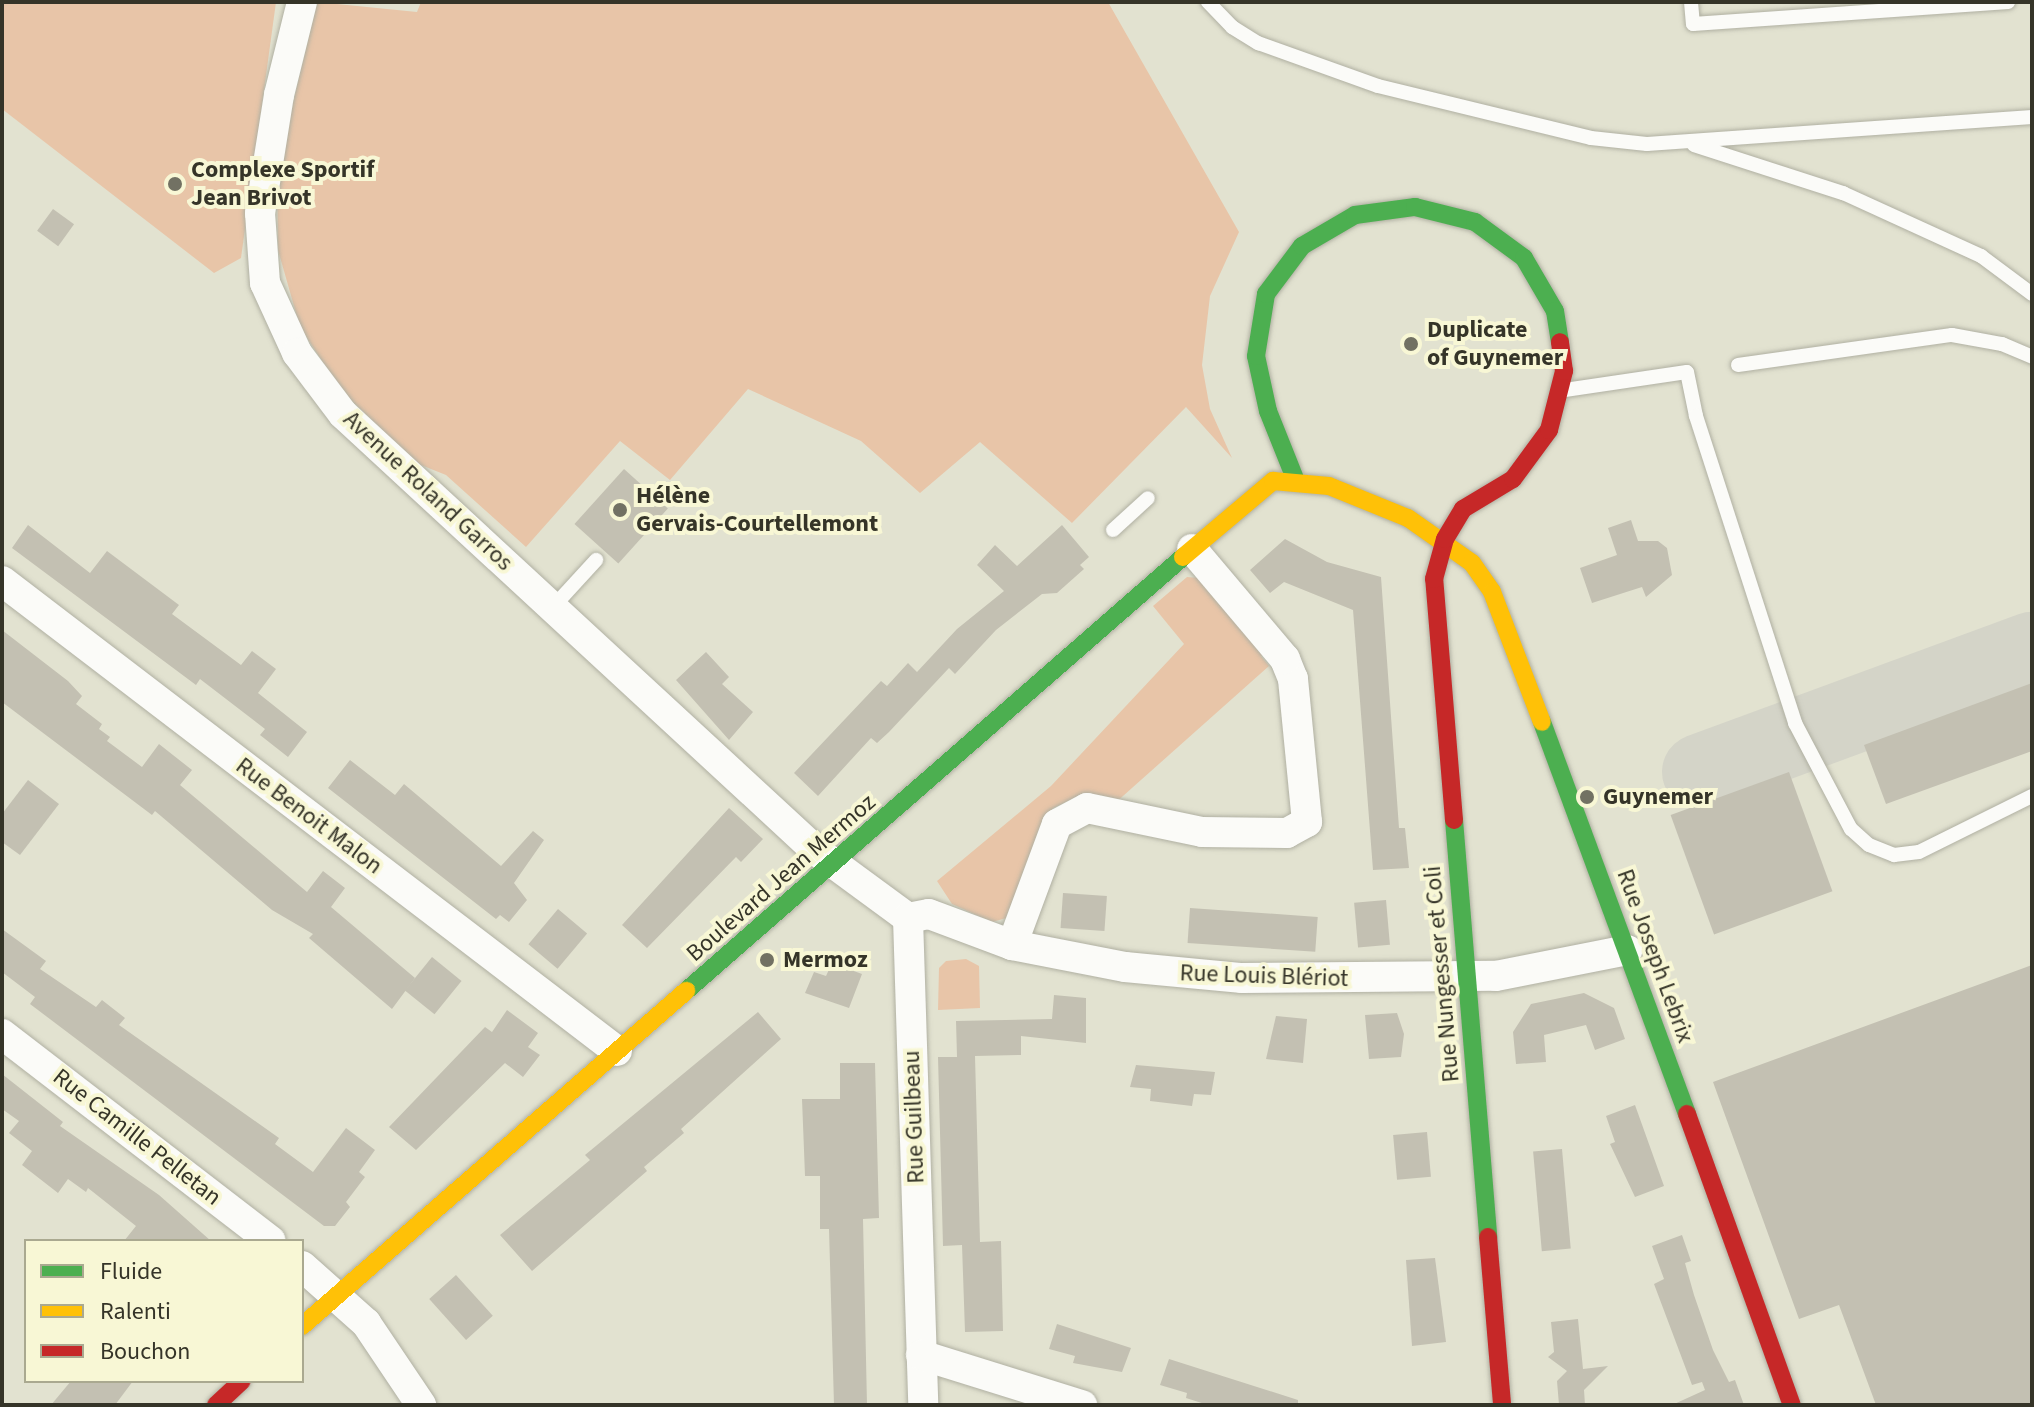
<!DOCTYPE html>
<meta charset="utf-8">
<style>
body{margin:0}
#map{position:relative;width:2034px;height:1407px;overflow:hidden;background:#e2e2d0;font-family:"Source Sans 3",sans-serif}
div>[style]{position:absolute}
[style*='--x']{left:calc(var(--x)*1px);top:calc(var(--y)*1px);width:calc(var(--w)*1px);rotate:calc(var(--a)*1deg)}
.green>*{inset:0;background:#e8c5a8}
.taxiway>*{height:76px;margin:-38px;padding:0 38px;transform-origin:38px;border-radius:38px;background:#d4d4c8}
.building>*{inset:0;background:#c3c0b2;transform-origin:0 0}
.roads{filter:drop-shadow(0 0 2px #b0b0a2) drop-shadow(0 0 2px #b0b0a2)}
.lane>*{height:14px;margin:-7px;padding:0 7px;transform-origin:7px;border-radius:7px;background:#fbfbf8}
.street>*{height:30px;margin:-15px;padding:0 15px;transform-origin:15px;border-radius:15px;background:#fbfbf8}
.fast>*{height:18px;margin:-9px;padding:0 9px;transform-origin:9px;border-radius:9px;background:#4caf50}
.slow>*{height:18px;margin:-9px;padding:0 9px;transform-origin:9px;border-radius:9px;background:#ffc107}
.jam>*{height:18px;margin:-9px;padding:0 9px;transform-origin:9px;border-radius:9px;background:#c62828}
.dots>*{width:22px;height:22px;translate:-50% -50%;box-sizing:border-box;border:4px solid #f8f7d5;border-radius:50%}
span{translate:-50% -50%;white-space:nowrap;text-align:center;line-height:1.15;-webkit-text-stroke:8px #f8f7d5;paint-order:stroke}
.poi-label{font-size:24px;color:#353428;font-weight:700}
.left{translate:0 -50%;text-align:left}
.street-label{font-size:24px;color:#353428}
.frame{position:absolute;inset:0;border:4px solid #353428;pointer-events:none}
.legend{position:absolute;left:24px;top:1239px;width:280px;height:144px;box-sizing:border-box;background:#f8f7d5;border:2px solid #aaa990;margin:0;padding:10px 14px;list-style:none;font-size:24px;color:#353428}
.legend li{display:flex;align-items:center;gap:16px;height:40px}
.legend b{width:40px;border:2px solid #aaa990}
</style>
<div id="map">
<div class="green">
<i style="clip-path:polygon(2px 2px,276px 2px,241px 258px,214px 273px,2px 109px)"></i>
<i style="clip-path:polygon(317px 2px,417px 12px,421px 2px,1108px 2px,1239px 232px,1210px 296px,1202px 365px,1210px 409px,1232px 458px,1186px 407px,1072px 523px,980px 442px,920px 493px,861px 441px,748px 389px,670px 480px,620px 441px,526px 547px,446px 475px,416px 463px,341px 390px,300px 327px,278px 250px,277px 171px)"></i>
<i style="clip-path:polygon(1187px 577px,1199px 578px,1266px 651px,1261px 656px,1269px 666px,1114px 804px,1075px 798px,1053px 808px,1010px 917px,992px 922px,952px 904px,937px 881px,1051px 786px,1184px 644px,1153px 606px)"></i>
<i style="clip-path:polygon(966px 959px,979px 966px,980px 1008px,938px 1010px,939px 968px,946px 961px)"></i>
</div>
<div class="taxiway">
<i style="--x:1700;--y:772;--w:354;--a:-20.2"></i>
</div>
<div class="building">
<i style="left:53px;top:209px;width:26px;height:27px;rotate:36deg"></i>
<i style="left:624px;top:469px;width:59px;height:74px;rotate:42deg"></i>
<i style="clip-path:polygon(1631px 520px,1638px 541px,1658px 541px,1667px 548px,1672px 575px,1646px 597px,1642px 587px,1592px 603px,1580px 568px,1617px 555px,1608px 528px)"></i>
<i style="clip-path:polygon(28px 525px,90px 573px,107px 551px,179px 605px,172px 614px,241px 665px,252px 651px,276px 669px,258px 693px,307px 732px,288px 757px,260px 735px,265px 729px,200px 679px,196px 685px,12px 548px)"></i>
<i style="clip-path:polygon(1062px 525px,1089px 557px,1080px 565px,1084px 569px,1057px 593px,1042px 594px,996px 630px,955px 674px,949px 668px,889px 732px,877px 743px,871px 738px,818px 796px,794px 773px,881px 681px,887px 686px,908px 663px,917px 672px,957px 629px,1004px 591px,977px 565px,995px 545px,1017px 566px)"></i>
<i style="clip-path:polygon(1285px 539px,1327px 562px,1381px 577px,1399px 828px,1405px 828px,1409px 868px,1373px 870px,1353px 610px,1284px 582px,1270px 593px,1250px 570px)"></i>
<i style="clip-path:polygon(2px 630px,68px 681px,82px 696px,76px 704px,102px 724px,99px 729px,110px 737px,107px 741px,142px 767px,159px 744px,192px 770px,180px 785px,307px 892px,323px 871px,345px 888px,331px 907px,415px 978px,392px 1009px,309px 938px,313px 934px,272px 910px,155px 811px,152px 815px,2px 702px)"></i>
<i style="clip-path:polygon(706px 652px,729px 677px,722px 684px,753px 712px,729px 740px,676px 680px)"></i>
<i style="clip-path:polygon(2032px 683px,2032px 751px,1886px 804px,1864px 745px)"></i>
<i style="clip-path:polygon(350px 760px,395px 795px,404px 784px,501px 866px,533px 831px,544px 840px,514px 883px,527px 900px,509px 922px,500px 915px,496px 919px,328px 788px)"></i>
<i style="left:1789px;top:772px;width:127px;height:126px;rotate:70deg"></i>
<i style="clip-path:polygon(28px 780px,59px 804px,20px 855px,2px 842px,2px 814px)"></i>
<i style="clip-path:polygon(729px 808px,763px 839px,741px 862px,736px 857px,647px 948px,622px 925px)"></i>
<i style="left:1063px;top:893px;width:44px;height:35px;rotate:4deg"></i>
<i style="left:1386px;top:900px;width:45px;height:32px;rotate:85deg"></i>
<i style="left:1190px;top:908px;width:128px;height:35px;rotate:4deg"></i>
<i style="left:558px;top:909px;width:38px;height:46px;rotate:40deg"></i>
<i style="clip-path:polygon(2px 929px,46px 961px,40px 969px,96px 1007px,102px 1000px,125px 1018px,119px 1025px,279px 1138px,275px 1144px,313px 1172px,346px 1128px,375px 1150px,359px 1172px,365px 1177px,346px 1202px,350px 1207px,335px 1226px,324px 1226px,30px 1004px,35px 997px,2px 972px)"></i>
<i style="left:432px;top:957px;width:38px;height:43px;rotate:39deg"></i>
<i style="clip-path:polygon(832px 963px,862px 974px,849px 1008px,805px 993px,814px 972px,826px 976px)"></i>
<i style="clip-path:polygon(2032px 965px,2032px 1405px,1876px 1405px,1839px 1305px,1799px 1319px,1713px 1082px)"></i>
<i style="clip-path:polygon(1584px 993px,1614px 1008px,1625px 1039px,1595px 1050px,1586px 1025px,1544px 1035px,1546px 1062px,1516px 1064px,1513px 1032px,1531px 1004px)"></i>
<i style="clip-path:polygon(1054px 995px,1086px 998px,1086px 1043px,1021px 1036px,1021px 1055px,975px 1056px,980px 1242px,1001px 1241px,1003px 1331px,965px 1332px,962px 1245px,943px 1246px,938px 1057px,957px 1057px,956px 1021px,1052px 1019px)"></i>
<i style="clip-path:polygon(507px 1010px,538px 1033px,528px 1047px,540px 1055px,523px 1077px,505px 1063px,416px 1150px,389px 1127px,485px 1027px,492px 1032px)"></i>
<i style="clip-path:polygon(758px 1012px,781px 1039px,681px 1129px,684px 1133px,644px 1167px,647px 1171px,532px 1271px,500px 1235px,590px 1160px,585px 1155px)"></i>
<i style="clip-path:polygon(1397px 1013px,1404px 1034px,1401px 1057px,1369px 1059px,1365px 1015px)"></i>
<i style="clip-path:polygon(1276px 1016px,1307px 1019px,1303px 1063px,1266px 1059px)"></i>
<i style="clip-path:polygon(840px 1063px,875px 1063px,879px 1218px,863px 1219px,867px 1405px,834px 1405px,829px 1229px,820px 1229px,820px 1176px,805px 1176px,802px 1099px,840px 1099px)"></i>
<i style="clip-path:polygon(1136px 1065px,1215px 1072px,1211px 1095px,1194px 1094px,1192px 1106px,1150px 1101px,1151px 1089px,1130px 1087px)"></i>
<i style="clip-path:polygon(2px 1074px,63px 1122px,60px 1126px,159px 1195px,211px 1241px,124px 1241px,136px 1226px,88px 1188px,86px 1192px,68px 1179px,58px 1193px,22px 1165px,32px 1151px,9px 1133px,19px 1121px,2px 1109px)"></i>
<i style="clip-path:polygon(1635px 1105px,1664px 1186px,1635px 1197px,1610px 1144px,1615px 1142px,1606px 1116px)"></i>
<i style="left:1427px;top:1132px;width:45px;height:34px;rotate:85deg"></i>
<i style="left:1562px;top:1149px;width:100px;height:29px;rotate:85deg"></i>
<i style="clip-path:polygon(1682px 1235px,1691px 1261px,1685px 1263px,1694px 1295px,1713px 1350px,1729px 1382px,1735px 1380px,1744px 1405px,1672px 1405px,1705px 1390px,1702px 1382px,1692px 1385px,1654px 1284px,1664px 1279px,1652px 1246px)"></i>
<i style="clip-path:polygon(1435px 1258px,1446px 1342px,1412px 1346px,1406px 1260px)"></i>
<i style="left:456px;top:1275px;width:55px;height:36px;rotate:48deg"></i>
<i style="clip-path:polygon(1578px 1319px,1583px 1369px,1608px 1366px,1584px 1390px,1585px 1405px,1559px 1405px,1557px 1381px,1567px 1371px,1548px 1357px,1554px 1352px,1551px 1322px)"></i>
<i style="clip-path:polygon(1057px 1324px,1131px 1348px,1122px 1372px,1073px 1363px,1075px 1356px,1049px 1349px)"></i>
<i style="clip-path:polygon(1169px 1359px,1298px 1400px,1298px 1405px,1208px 1405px,1186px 1398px,1187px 1393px,1160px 1385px)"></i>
<i style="clip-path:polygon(71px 1381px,133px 1381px,115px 1405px,51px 1405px)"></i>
</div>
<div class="roads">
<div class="lane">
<i style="--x:1208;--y:2;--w:35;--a:46"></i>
<i style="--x:1232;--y:27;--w:31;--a:32"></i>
<i style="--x:1258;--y:43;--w:127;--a:19.7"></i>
<i style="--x:1378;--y:86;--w:219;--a:13.7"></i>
<i style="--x:1591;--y:138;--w:56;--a:6.1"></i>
<i style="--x:1647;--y:144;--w:386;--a:-4"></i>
<i style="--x:1691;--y:2;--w:22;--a:85"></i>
<i style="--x:1693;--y:24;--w:316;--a:-4"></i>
<i style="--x:1694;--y:145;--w:157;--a:17.9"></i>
<i style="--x:1843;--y:193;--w:152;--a:24.5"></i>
<i style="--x:1981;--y:256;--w:64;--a:36.7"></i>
<i style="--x:1738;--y:365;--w:216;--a:-8"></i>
<i style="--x:1952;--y:335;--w:51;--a:10.2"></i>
<i style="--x:2002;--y:344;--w:33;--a:23"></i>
<i style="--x:1565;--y:390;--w:123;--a:-8.4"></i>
<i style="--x:1687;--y:372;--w:45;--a:78.4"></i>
<i style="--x:1696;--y:416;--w:323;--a:72.1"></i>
<i style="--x:1795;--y:723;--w:120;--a:62.2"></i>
<i style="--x:1851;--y:829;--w:24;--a:42"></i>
<i style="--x:1869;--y:845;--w:27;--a:22"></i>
<i style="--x:1894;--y:855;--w:25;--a:-7"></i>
<i style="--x:1919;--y:852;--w:126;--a:-26.4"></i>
<i style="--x:1113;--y:530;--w:47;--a:-42.4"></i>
<i style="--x:553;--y:607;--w:64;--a:-47.5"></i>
</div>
<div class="street">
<i style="--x:302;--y:2;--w:96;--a:103.9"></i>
<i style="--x:279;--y:95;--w:120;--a:99.1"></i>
<i style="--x:260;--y:213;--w:70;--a:85.9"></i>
<i style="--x:265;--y:283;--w:77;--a:65.4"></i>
<i style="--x:297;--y:353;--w:76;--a:53"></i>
<i style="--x:343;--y:414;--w:641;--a:42.72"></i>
<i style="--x:814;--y:849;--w:117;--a:36.3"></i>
<i style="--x:908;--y:918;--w:487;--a:88.2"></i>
<i style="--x:2;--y:581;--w:774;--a:37.39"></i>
<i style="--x:908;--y:918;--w:21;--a:-11"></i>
<i style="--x:929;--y:914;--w:89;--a:20.5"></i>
<i style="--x:1012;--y:945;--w:115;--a:11"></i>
<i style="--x:1125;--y:967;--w:118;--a:5.4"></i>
<i style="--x:1242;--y:978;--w:254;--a:-0.5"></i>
<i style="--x:1496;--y:976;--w:134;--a:-11.2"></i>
<i style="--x:1012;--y:945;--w:129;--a:-69.6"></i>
<i style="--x:1057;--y:824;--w:34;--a:-28"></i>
<i style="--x:1087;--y:808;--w:117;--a:11.8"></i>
<i style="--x:1202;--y:832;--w:85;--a:0.7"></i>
<i style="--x:1287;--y:833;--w:23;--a:-29"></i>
<i style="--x:1307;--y:822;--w:144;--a:-95.6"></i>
<i style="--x:1293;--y:679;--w:22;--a:-112"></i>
<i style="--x:1285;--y:659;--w:144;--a:-130.2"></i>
<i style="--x:2;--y:1034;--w:339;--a:37.6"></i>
<i style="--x:302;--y:1266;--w:86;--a:41.7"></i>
<i style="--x:366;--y:1323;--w:99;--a:56.1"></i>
<i style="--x:921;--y:1355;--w:169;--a:17.3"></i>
</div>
<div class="fast">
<i style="--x:1296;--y:481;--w:75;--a:-111.8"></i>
<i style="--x:1268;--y:411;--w:56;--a:-102.3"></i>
<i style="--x:1256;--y:356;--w:63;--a:-80.8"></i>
<i style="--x:1266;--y:294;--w:60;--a:-53.1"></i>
<i style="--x:1302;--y:246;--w:61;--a:-30.3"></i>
<i style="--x:1355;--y:215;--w:61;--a:-7.6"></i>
<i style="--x:1415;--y:207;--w:62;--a:14"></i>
<i style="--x:1475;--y:222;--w:61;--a:36.3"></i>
<i style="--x:1524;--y:258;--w:61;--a:59.7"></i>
<i style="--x:1555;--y:311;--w:31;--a:81"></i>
<i style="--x:1542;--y:722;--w:418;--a:69.7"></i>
<i style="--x:1454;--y:820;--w:418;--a:85.3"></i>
<i style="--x:686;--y:991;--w:660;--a:-41.13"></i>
</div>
<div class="slow">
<i style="--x:1183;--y:557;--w:118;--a:-40.2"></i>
<i style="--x:1273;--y:481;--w:56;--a:5.1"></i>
<i style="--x:1329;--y:486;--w:85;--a:22.1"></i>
<i style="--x:1408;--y:518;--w:78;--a:35.1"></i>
<i style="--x:1472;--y:563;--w:35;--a:55"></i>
<i style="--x:1492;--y:592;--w:139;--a:69"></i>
<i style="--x:302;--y:1326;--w:510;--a:-41.1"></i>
</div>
<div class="jam">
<i style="--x:1454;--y:820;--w:242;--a:-94.7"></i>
<i style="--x:1434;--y:579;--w:41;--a:-74.6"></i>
<i style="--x:1445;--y:539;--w:35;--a:-59"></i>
<i style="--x:1463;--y:509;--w:58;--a:-31"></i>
<i style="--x:1513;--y:479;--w:61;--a:-53.7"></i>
<i style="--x:1549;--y:430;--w:61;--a:-75.7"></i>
<i style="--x:1564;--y:371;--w:29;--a:-98"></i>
<i style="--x:1687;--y:1114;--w:309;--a:70.2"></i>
<i style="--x:1488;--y:1237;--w:169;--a:85.2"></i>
<i style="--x:216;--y:1405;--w:35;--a:-43"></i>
</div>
</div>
<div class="dots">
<i style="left:175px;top:184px;background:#727163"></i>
<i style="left:1411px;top:344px;background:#727163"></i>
<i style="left:620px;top:510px;background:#727163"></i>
<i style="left:1587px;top:797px;background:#727163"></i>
<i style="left:767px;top:960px;background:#727163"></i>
</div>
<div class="poi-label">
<span class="left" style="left:191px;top:184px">Complexe Sportif<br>Jean Brivot</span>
<span class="left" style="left:1427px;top:344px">Duplicate<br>of Guynemer</span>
<span class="left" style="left:636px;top:510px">Hélène<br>Gervais-Courtellemont</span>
<span class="left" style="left:1603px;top:797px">Guynemer</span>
<span class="left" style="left:783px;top:960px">Mermoz</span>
</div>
<div class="street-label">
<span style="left:428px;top:491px;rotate:43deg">Avenue Roland Garros</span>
<span style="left:309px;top:816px;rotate:37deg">Rue Benoit Malon</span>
<span style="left:781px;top:878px;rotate:-41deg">Boulevard Jean Mermoz</span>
<span style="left:1655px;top:956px;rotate:70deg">Rue Joseph Lebrix</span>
<span style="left:1442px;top:974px;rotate:-95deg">Rue Nungesser et Coli</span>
<span style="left:1264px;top:976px;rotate:2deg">Rue Louis Blériot</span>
<span style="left:914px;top:1117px;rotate:-92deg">Rue Guilbeau</span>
<span style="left:137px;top:1137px;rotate:38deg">Rue Camille Pelletan</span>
</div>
<div class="frame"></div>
<ul class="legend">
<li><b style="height:10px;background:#4caf50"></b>Fluide</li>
<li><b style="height:10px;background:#ffc107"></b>Ralenti</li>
<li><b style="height:10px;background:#c62828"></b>Bouchon</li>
</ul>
</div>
